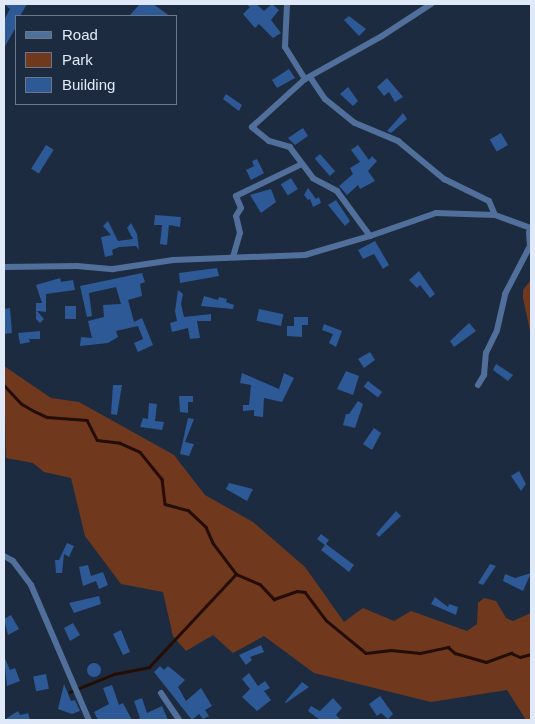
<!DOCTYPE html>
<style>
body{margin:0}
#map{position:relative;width:535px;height:724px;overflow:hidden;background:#1d2b40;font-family:Helvetica,sans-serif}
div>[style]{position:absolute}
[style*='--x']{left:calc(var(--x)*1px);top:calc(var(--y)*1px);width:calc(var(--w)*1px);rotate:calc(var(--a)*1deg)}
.green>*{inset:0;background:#70391e}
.stream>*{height:2.5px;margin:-1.25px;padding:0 1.25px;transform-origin:1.25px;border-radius:1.25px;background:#250d03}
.building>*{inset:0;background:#2d5997;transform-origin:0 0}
.round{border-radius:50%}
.minor>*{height:6px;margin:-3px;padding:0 3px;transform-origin:3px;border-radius:3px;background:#506f9b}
span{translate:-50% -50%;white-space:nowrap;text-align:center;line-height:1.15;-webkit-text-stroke:4px #1d2b40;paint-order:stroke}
.frame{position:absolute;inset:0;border:5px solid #dfe9f7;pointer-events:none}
.legend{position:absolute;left:15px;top:15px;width:162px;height:90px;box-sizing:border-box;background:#1d2b40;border:1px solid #6b7789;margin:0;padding:6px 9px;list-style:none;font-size:15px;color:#dfe9f7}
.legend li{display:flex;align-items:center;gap:10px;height:25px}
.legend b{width:25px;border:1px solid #6b7789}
</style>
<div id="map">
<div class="green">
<i style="clip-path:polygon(531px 280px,531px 335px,523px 298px,523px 290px)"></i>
<i style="clip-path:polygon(4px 366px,51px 398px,79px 402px,174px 455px,205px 495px,253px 522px,305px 567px,344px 622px,363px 608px,394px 621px,411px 611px,467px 631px,477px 624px,478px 603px,484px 598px,496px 601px,506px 618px,513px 621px,531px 613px,531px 720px,526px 720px,507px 690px,431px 702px,314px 673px,264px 636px,233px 653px,213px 635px,186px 651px,173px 636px,163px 592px,121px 584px,85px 536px,71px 478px,44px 472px,33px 463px,6px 458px)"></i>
</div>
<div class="stream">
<i style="--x:4;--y:385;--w:26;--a:47"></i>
<i style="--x:22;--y:404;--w:14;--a:30"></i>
<i style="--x:34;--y:411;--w:14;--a:25"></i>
<i style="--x:47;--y:417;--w:40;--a:4.3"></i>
<i style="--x:87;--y:420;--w:22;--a:63"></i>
<i style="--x:97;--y:440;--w:23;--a:7"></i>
<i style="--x:120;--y:443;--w:22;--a:24"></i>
<i style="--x:140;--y:452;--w:35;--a:51"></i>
<i style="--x:162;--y:479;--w:25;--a:83"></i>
<i style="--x:165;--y:504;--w:24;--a:15"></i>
<i style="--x:188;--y:510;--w:25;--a:43"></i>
<i style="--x:206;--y:527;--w:17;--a:66"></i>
<i style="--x:213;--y:543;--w:39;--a:53"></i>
<i style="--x:236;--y:574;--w:26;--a:23"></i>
<i style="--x:260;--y:584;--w:21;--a:47"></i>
<i style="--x:274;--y:599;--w:24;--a:-19"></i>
<i style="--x:297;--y:591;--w:8;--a:7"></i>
<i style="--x:305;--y:592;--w:36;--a:53"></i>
<i style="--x:327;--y:621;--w:50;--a:39.4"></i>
<i style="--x:366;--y:653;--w:25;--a:-7"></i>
<i style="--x:391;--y:650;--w:29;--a:6"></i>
<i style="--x:420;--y:653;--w:29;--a:-12"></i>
<i style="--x:448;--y:647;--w:9;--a:41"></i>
<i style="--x:455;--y:653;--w:32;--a:16"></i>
<i style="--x:486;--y:662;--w:27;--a:-20"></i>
<i style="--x:511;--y:653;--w:10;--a:24"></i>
<i style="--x:520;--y:657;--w:11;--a:-15"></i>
<i style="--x:70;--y:692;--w:48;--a:-22.2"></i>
<i style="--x:114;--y:674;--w:36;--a:-11"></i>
<i style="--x:149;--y:667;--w:127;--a:-46.9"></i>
</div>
<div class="building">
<i style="clip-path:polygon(4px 4px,27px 4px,20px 16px,16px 16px,16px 27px,4px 48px,4px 20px,10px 9px)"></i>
<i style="clip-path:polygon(140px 4px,153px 4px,170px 16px,129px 16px)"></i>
<i style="clip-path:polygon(246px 4px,256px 4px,264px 11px,272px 4px,279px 10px,271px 20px,281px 33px,273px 38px,259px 24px,255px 28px,243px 14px,250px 7px)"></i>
<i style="clip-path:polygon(349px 16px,366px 29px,359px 36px,344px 20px)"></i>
<i style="clip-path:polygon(289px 69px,295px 78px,277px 88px,272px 80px)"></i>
<i style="clip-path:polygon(387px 78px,403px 97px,395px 102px,389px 92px,384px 96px,377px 87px)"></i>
<i style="clip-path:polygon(348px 87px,358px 101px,353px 106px,340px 94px)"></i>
<i style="clip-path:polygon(226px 94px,242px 105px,239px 111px,223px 99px)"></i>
<i style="clip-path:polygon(403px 113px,407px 119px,391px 133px,387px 131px)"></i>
<i style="clip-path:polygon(303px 128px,308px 136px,295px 145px,288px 138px)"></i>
<i style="left:501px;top:133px;width:14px;height:13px;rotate:60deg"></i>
<i style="left:46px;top:145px;width:9px;height:28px;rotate:32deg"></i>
<i style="clip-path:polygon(358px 145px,369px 160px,372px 156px,377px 161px,368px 171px,375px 181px,360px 189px,358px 185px,347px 195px,339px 186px,353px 174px,350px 168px,360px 162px,351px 150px)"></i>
<i style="left:320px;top:154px;width:23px;height:7px;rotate:49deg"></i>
<i style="clip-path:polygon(257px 159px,264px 173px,251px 180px,246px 170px,254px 166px,252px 161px)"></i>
<i style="left:291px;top:178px;width:13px;height:12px;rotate:58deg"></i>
<i style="clip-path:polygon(308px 188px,316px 199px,319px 197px,321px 203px,313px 207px,310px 199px,308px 200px,304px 195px)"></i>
<i style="clip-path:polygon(271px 189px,276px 202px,261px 213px,250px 195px)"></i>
<i style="clip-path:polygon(336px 200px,350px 221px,345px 226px,328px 205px)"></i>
<i style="clip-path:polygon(155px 215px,181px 217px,180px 227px,169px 225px,167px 245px,160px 244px,162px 225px,154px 225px)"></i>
<i style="clip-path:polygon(108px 221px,118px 241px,133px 239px,127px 228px,131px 223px,137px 234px,139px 250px,136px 246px,119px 247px,112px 250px,113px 255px,105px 257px,101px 237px,111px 235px,103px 226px)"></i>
<i style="clip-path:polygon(375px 241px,389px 265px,383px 269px,374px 254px,363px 259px,358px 250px)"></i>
<i style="clip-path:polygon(217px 268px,219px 276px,180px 283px,179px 273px)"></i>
<i style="clip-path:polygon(419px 271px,435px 294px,430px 298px,420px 285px,417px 288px,409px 280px)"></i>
<i style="clip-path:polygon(142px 273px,145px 282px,140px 284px,142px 296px,128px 300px,134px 322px,142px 318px,153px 345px,138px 352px,134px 343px,143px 339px,138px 326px,116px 331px,118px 337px,108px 343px,80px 346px,81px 337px,92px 338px,88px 321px,104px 317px,103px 305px,121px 304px,116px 287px,89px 293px,92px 316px,87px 317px,80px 286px)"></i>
<i style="clip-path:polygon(60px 278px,61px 282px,73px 280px,75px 290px,46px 294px,46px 312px,37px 311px,44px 319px,40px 323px,36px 319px,36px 303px,42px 303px,36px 285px)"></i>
<i style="clip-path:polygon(178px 290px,183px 294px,181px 304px,184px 317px,211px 314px,211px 321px,197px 321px,200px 338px,190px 339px,188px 328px,172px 332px,170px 323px,177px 321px,175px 311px)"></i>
<i style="clip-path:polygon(204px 296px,218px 300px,219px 297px,227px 299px,226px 302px,234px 305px,233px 309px,201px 306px)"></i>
<i style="left:65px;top:306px;width:11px;height:13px"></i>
<i style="clip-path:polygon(10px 308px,12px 333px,4px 334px,4px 309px)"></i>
<i style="left:259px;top:309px;width:25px;height:12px;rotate:12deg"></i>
<i style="clip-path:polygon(294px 317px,308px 317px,308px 325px,302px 325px,302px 337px,287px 336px,287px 326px,294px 326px)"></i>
<i style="clip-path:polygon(469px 323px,476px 331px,454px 347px,450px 341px)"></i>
<i style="clip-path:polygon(324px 324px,342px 331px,336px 347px,329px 343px,333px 334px,322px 330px)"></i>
<i style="clip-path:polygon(40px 331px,40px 339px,29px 339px,30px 342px,20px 344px,18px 333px)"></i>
<i style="clip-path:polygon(370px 352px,375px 360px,364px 368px,358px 359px)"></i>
<i style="clip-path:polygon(496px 364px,513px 375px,508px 381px,493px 370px)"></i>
<i style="clip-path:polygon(346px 371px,359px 376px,353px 395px,337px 389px)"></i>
<i style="clip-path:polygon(242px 373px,279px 389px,284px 373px,294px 378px,282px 402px,264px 398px,263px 417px,254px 416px,254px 410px,243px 411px,243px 405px,249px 405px,251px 385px,240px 383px)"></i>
<i style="left:368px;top:381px;width:18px;height:7px;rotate:38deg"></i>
<i style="clip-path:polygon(113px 385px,122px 385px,117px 415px,111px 414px)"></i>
<i style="clip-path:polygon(179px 396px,193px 396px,193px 402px,188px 402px,188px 413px,180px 412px)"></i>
<i style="clip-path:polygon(358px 401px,363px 404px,355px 428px,343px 425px,346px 414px,349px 414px)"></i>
<i style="clip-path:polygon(149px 403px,157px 404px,155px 421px,164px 422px,162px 430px,140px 427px,143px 418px,148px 419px)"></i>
<i style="clip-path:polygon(188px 418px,194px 419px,185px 442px,194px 444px,189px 456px,180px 454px)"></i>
<i style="clip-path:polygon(374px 428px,381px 433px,372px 450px,363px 444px)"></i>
<i style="clip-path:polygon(519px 471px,526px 484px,521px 491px,511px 476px)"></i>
<i style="clip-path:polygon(229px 483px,253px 489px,247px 501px,226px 489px)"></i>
<i style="clip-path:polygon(396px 511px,401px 516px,379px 537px,376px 534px)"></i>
<i style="clip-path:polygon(321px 534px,329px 540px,326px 544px,354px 565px,349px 572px,321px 550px,325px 545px,317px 539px)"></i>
<i style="clip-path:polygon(67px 543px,74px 546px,69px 557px,64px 554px,62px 573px,56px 573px,55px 560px,59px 560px)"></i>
<i style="clip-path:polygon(490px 564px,496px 566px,483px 585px,478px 583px)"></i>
<i style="clip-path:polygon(88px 565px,91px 576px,103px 572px,108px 585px,99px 589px,96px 581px,83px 586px,79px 567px)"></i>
<i style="clip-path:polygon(531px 573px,523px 591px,503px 581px,505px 574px,515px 578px)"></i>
<i style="clip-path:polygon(99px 596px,101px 604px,74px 613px,69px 603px)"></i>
<i style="clip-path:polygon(435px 597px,448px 607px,449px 604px,458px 607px,456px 615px,431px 604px)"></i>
<i style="clip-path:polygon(11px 615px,19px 629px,8px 635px,4px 619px)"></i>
<i style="clip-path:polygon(73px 623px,80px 635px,70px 641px,64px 628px)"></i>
<i style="clip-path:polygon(121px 630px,130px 652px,123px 655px,113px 634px)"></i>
<i style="clip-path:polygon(261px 645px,264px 652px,250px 657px,252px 660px,246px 665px,239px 655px)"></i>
<i style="clip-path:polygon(4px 656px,10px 670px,15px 668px,20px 681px,7px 686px)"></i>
<i class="round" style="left:87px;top:663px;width:14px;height:14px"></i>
<i style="clip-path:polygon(160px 666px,164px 670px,168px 666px,185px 680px,178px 687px,186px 701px,201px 688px,212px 706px,205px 710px,209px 716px,203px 719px,199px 714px,192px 720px,154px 672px)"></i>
<i style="clip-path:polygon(249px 673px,258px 686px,265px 681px,270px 688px,264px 691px,271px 700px,257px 711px,242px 697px,250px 689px,242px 679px)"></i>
<i style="left:46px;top:674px;width:15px;height:13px;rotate:79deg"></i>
<i style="clip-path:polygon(302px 682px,309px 687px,286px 703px,285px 702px)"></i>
<i style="clip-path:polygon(64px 684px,71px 701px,75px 700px,80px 711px,72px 714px,58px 709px)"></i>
<i style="clip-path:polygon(112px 685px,119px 705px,123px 703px,132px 720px,98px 720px,94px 712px,109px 704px,103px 688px)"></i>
<i style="clip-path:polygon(380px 696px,393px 714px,388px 719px,381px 713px,377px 716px,369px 704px)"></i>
<i style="clip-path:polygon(142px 698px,147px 713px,162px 706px,168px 720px,136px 720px,140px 718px,134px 701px)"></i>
<i style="clip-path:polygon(333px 698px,342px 708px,336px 715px,341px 720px,320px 720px,308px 711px,311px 706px,320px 711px)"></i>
<i style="clip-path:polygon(18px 711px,20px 715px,28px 713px,30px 720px,4px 720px)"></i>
</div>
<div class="minor">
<i style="--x:287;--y:4;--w:43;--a:92.7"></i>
<i style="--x:285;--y:47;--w:38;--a:58"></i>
<i style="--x:310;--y:77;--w:27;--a:56"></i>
<i style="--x:325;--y:99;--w:38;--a:39"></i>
<i style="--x:355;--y:123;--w:47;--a:22.7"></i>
<i style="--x:398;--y:141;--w:60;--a:39.6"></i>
<i style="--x:444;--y:179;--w:50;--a:26.1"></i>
<i style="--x:489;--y:201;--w:15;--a:67"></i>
<i style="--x:370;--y:236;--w:56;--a:-126.3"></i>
<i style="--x:337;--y:191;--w:27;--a:-152"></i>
<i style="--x:313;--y:178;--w:39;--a:-127"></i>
<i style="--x:290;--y:147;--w:22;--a:-164"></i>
<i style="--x:269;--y:141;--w:22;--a:-141"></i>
<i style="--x:252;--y:127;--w:72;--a:-42.2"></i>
<i style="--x:305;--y:79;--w:88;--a:-29.2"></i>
<i style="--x:382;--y:36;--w:59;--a:-33.1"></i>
<i style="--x:233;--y:257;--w:25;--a:-74"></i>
<i style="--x:240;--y:233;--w:17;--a:-103"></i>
<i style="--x:236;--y:216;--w:9;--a:-58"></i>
<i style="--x:241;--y:208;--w:13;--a:-113"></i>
<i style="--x:236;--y:196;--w:73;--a:-25.9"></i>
<i style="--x:4;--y:267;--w:73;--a:-0.8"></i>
<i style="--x:77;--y:266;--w:36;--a:5"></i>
<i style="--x:113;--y:269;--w:61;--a:-8.5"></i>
<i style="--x:173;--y:260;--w:132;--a:-2.2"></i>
<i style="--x:305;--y:255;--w:68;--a:-16.3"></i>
<i style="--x:370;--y:236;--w:70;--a:-19.2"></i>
<i style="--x:436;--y:213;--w:59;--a:1.9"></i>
<i style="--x:495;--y:215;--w:38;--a:20"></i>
<i style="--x:478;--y:385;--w:12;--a:-59"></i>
<i style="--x:484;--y:375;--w:22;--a:-85"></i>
<i style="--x:486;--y:353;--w:25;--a:-64"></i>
<i style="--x:497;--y:330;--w:37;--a:-77"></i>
<i style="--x:505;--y:294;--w:54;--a:-62.5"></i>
<i style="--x:530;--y:246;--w:14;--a:-94"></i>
<i style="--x:4;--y:556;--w:10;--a:29"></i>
<i style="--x:13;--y:561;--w:30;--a:53"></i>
<i style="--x:31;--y:585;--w:147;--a:66.8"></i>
<i style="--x:161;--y:693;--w:32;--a:56"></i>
</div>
<div class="frame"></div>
<ul class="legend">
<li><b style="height:6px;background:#506f9b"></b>Road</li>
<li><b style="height:14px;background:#70391e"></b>Park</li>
<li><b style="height:14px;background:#2d5997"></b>Building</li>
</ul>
</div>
